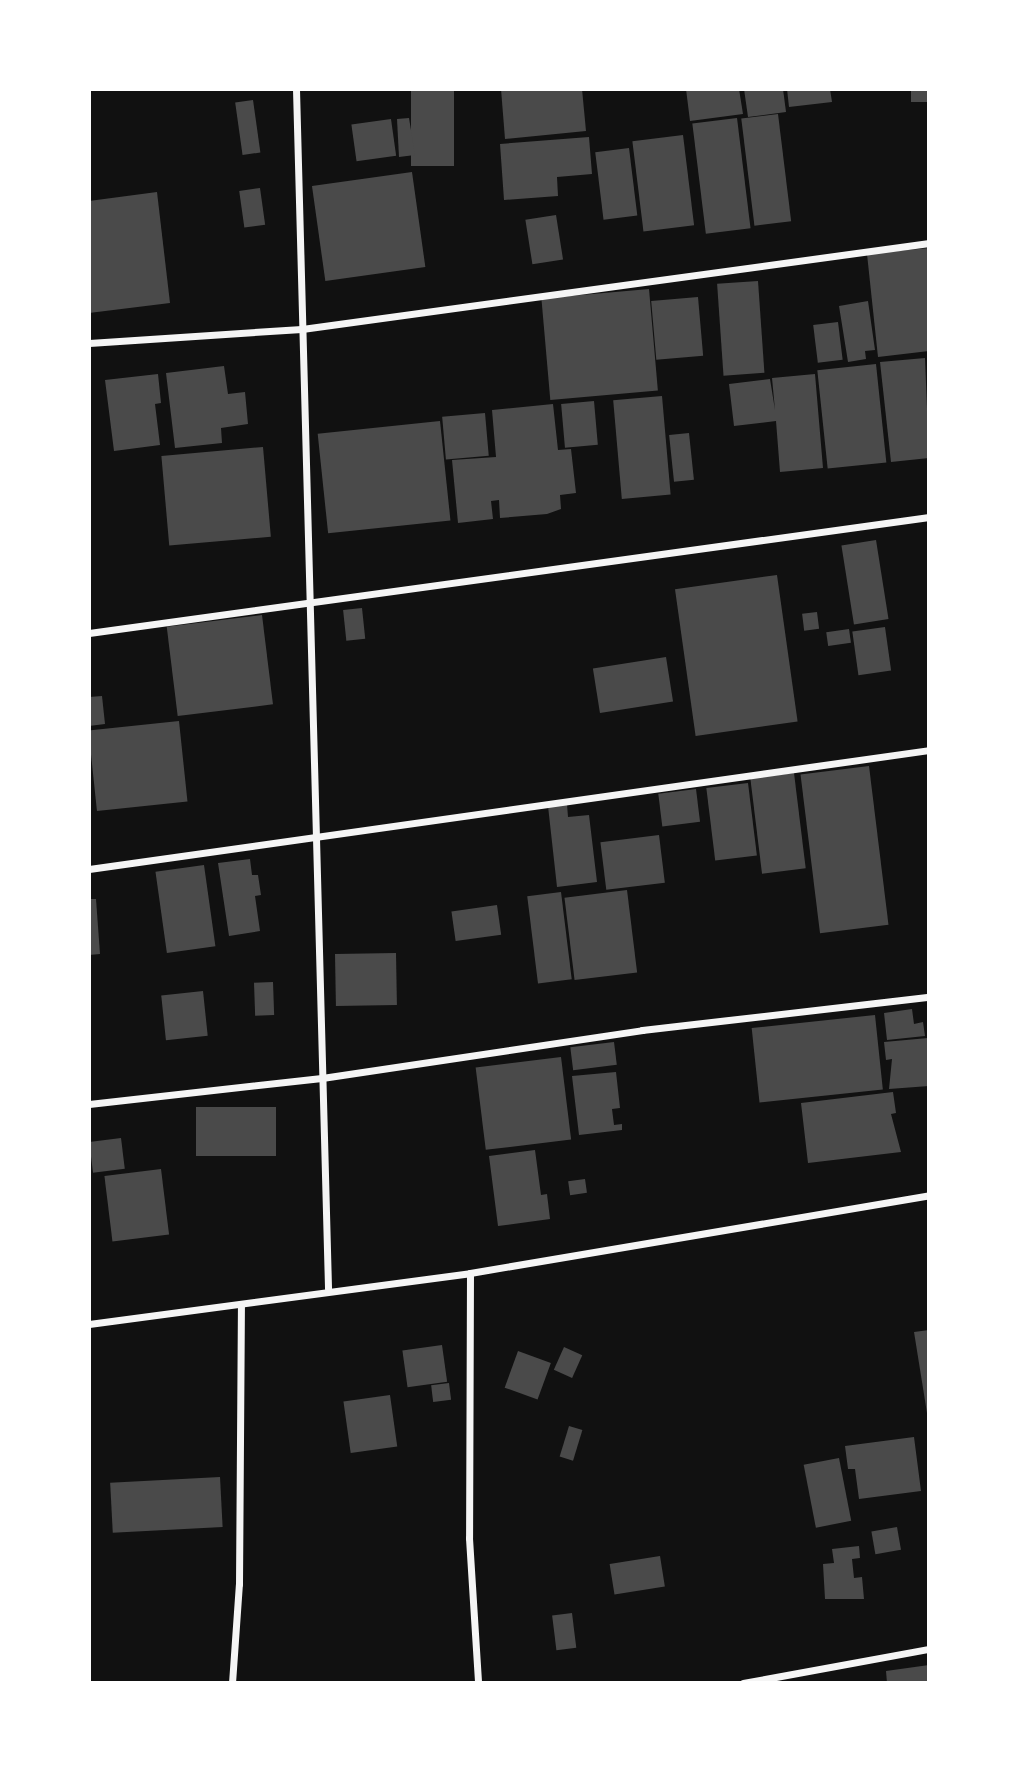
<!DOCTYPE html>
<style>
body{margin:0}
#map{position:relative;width:1018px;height:1772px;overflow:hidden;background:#111;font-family:"Archivo Narrow",sans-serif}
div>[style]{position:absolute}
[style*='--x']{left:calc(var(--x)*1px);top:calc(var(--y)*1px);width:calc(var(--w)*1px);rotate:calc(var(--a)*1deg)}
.building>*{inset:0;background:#4a4a4a;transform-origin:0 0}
.minor>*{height:7px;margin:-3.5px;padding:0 3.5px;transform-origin:3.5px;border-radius:3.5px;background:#f5f5f5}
span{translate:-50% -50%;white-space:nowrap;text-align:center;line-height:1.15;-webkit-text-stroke:5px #fff;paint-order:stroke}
.frame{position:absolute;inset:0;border:91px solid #fff;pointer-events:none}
</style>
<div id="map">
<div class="building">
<i style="left:411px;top:89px;width:43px;height:77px"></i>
<i style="clip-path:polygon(501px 89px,582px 89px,586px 131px,505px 139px)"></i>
<i style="clip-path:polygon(686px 89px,739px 89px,743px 114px,690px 121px)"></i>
<i style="clip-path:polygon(744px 89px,783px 89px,786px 112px,748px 117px)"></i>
<i style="clip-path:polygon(787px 89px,830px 89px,832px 102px,789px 107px)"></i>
<i style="left:911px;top:89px;width:18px;height:13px"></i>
<i style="left:253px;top:100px;width:53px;height:18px;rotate:82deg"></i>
<i style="left:778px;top:114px;width:108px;height:37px;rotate:83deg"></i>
<i style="clip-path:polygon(409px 118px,415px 155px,399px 157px,397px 119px)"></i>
<i style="left:737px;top:118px;width:111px;height:45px;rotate:83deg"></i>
<i style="left:391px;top:119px;width:37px;height:40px;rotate:82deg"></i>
<i style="left:683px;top:135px;width:91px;height:51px;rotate:83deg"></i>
<i style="clip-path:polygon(589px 137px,592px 174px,557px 177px,558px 196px,504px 200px,500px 144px)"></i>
<i style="left:629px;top:148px;width:68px;height:34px;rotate:83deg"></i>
<i style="left:412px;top:172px;width:96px;height:101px;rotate:82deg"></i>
<i style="left:260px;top:188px;width:37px;height:21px;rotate:82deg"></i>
<i style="clip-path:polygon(157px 192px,170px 303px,89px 313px,89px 201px)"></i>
<i style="left:556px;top:215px;width:45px;height:31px;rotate:81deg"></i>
<i style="clip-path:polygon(929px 248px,929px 351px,878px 357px,867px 254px)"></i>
<i style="left:758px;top:281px;width:92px;height:41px;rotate:86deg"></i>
<i style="left:649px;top:289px;width:102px;height:108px;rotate:85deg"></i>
<i style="left:698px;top:297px;width:59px;height:47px;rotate:85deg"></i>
<i style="clip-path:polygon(868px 301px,875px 350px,865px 351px,866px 359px,848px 362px,839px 306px)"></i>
<i style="left:838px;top:322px;width:38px;height:25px;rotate:83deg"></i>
<i style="clip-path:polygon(925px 358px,929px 458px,891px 462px,880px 362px)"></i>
<i style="left:876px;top:364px;width:99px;height:59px;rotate:84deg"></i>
<i style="clip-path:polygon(224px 366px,228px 394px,245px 392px,248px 424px,221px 428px,222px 443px,175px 448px,166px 373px)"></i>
<i style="clip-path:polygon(158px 374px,161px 403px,155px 404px,160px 445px,114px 451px,105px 380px)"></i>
<i style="clip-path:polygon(815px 374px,823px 468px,780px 472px,776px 421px,734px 426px,729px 384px,770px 379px,775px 410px,772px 378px)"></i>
<i style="left:662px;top:396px;width:99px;height:49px;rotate:85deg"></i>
<i style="left:594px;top:401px;width:44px;height:33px;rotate:85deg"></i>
<i style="clip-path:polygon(553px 404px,558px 450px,571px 449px,576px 493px,560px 495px,561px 509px,547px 514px,500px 518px,499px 500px,491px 501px,493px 519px,458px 523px,452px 460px,496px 457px,492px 410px)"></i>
<i style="left:485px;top:413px;width:43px;height:43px;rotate:85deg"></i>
<i style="left:440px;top:421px;width:100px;height:123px;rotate:84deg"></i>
<i style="left:689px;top:433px;width:47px;height:20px;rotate:84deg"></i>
<i style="left:263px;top:447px;width:90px;height:102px;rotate:85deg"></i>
<i style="left:876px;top:540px;width:80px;height:35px;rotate:81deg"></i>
<i style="left:777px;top:575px;width:148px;height:103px;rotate:82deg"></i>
<i style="left:362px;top:608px;width:31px;height:19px;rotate:84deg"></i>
<i style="left:817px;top:612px;width:17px;height:15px;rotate:83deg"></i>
<i style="left:262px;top:615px;width:90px;height:96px;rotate:83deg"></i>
<i style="left:885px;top:627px;width:44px;height:33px;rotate:82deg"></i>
<i style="left:849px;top:629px;width:14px;height:23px;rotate:82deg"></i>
<i style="left:666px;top:657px;width:45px;height:74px;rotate:81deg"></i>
<i style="clip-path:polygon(102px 696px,105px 724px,89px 726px,89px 697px)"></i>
<i style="left:179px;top:721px;width:81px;height:91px;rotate:84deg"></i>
<i style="left:869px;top:766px;width:160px;height:69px;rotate:83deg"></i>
<i style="left:794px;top:773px;width:96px;height:44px;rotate:83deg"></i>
<i style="left:748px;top:783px;width:73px;height:42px;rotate:83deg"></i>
<i style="left:696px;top:789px;width:33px;height:38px;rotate:83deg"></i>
<i style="clip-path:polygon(567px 804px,568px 817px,589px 815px,597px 882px,557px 887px,548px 806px)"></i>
<i style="left:659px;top:835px;width:48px;height:59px;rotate:83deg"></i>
<i style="clip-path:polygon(250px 859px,252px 875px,258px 875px,261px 895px,255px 896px,260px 931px,229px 936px,218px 863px)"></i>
<i style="left:204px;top:865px;width:82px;height:49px;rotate:82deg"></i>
<i style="left:627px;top:890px;width:83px;height:63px;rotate:83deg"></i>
<i style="left:561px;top:892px;width:88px;height:34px;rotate:83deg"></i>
<i style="clip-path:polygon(89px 899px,96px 899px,100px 954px,89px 955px)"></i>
<i style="left:497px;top:905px;width:30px;height:46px;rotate:82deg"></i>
<i style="left:396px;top:953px;width:52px;height:61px;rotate:89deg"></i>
<i style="left:273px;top:982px;width:33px;height:19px;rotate:88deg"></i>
<i style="left:203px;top:991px;width:45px;height:42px;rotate:84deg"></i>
<i style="clip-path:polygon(912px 1009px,914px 1024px,923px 1022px,925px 1036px,887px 1040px,884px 1013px)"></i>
<i style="left:875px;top:1015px;width:75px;height:124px;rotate:84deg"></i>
<i style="clip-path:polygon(928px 1038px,929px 1086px,889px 1089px,892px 1059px,886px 1060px,884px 1042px)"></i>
<i style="left:614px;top:1042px;width:23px;height:44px;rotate:83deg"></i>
<i style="left:561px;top:1057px;width:83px;height:86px;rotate:83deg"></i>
<i style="clip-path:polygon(616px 1072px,620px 1108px,612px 1109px,614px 1125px,622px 1124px,622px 1130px,579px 1135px,572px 1076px)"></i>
<i style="clip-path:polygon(893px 1092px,896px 1113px,891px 1114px,901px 1152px,808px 1163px,801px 1103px)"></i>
<i style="left:196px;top:1107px;width:80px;height:49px"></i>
<i style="left:121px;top:1138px;width:31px;height:32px;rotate:83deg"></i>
<i style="clip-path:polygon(535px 1150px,541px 1195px,547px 1194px,550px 1219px,498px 1226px,489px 1156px)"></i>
<i style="left:161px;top:1169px;width:66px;height:57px;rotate:83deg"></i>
<i style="left:585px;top:1179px;width:14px;height:17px;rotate:82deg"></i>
<i style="clip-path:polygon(929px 1330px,929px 1413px,927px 1413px,914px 1332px)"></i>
<i style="left:442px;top:1345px;width:37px;height:40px;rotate:82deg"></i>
<i style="left:564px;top:1347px;width:20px;height:25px;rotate:24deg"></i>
<i style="left:518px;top:1351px;width:35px;height:39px;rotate:20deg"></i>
<i style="left:449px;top:1383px;width:17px;height:18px;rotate:83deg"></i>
<i style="left:390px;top:1395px;width:52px;height:47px;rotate:82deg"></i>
<i style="left:569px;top:1426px;width:14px;height:32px;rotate:17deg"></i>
<i style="clip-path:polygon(914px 1437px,921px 1491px,859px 1499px,855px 1469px,848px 1469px,845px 1446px)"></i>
<i style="left:839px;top:1458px;width:64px;height:36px;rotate:79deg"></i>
<i style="left:220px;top:1477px;width:50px;height:110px;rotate:87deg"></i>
<i style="left:897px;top:1527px;width:23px;height:26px;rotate:80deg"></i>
<i style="clip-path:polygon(859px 1546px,860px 1558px,852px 1559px,854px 1578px,862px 1577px,864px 1599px,825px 1599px,823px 1564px,834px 1563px,832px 1549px)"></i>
<i style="left:660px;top:1556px;width:31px;height:51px;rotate:81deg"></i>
<i style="left:572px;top:1613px;width:35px;height:20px;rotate:83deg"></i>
<i style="clip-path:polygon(929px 1665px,929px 1683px,887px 1683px,886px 1671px)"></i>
</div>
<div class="minor">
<i style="--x:296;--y:89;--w:1200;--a:88.47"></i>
<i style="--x:89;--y:343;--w:213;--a:-3.8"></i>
<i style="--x:302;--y:329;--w:633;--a:-7.81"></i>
<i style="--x:89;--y:633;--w:848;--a:-7.86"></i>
<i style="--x:89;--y:869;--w:848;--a:-8.06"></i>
<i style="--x:89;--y:1104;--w:234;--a:-6.4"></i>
<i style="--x:322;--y:1078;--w:324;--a:-8.5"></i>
<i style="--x:642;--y:1030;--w:289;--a:-6.6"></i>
<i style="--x:470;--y:1273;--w:265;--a:90.2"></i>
<i style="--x:469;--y:1538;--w:145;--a:86.4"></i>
<i style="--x:89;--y:1324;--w:384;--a:-7.6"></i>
<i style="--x:470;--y:1273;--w:466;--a:-9.6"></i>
<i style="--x:232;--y:1683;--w:99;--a:-86"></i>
<i style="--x:239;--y:1584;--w:280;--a:-89.6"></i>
<i style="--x:743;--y:1683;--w:189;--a:-10.4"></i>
</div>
<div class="frame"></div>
</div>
